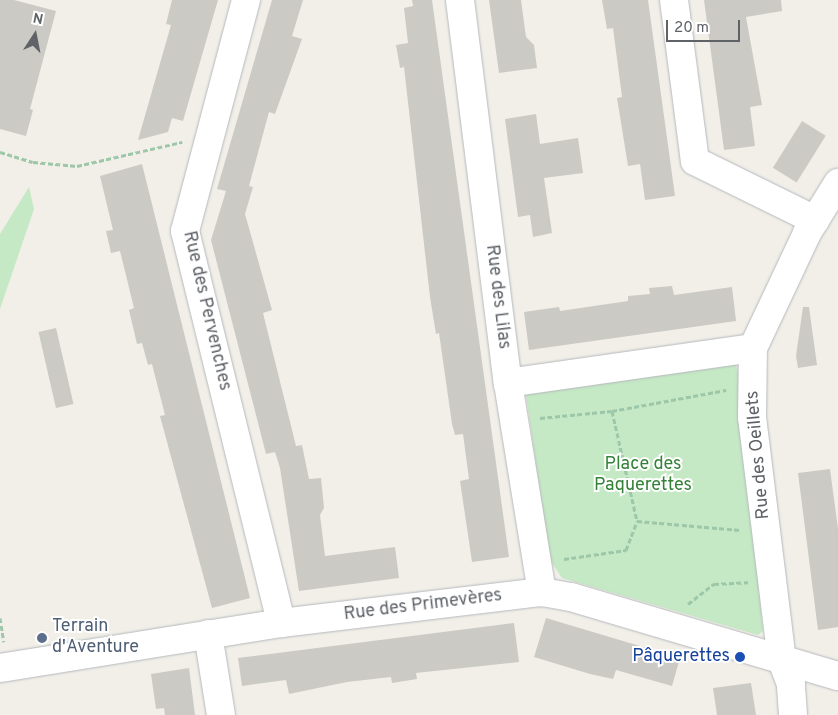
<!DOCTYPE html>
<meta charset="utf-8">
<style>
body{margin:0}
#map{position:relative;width:838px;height:715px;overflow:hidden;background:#f1efe8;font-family:Overpass,sans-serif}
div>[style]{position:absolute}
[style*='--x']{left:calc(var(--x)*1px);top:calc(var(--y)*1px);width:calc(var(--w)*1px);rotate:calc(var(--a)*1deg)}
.green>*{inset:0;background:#c5e8c5}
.building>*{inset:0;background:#cccac5;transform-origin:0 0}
.path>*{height:3px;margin-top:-1.5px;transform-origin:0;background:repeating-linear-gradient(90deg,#9cc7a9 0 5px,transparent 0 7.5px)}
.roads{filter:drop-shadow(0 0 1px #b5b8bc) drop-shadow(0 0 1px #b5b8bc)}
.minor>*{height:28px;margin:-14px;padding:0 14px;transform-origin:14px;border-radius:14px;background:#fff}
.dots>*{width:14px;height:14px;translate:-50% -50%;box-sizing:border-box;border:2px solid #fff;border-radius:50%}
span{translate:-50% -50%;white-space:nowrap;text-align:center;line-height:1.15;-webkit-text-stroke:4px #fff;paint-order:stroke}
.street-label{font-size:18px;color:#5f6368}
.park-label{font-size:18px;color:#348238}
.service-label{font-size:18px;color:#4e5e75}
.left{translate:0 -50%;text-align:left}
.transit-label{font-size:18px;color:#164399}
.right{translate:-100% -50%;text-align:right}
.north{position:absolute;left:10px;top:10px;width:50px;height:50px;-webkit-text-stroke:4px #fff;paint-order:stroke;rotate:11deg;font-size:14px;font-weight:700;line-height:20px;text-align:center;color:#5f6368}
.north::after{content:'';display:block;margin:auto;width:18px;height:22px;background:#5f6368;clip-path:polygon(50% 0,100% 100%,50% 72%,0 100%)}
.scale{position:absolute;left:666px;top:20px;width:74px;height:22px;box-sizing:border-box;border:2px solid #5f6368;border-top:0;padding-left:6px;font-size:15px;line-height:18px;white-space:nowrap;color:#5f6368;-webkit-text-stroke:4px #fff;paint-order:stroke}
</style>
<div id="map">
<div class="green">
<i style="clip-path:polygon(29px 187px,34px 209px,0 309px,0 234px)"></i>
<i style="clip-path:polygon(734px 358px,739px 376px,763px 631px,758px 635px,562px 578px,550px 560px,526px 395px,531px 385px)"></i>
</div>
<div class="building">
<i style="clip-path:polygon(0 0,14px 0,56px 11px,30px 109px,33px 110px,26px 136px,0 129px)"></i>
<i style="clip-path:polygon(172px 0,218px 0,183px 121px,172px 118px,168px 132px,138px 140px,171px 25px,166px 24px)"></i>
<i style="clip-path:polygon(272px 0,303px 0,292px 36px,302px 39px,275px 114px,269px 112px,249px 186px,253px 187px,245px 214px,272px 310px,263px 313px,296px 446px,302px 445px,309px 479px,321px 478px,324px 508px,320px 515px,325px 556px,395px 547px,399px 578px,299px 591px,280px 468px,275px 452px,266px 454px,211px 240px,226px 191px,217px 189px)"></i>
<i style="clip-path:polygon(412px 0,432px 0,509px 557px,472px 562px,460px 481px,469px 479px,463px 434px,455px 435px,452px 424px,439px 333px,436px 334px,430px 297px,404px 67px,400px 68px,396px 45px,408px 43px,404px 8px,413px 6px)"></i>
<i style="clip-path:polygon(489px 0,521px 0,526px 37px,534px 45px,537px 68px,499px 73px)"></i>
<i style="clip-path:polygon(602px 0,648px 0,675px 196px,645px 200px,640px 164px,628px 166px,617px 98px,622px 97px,613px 28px,607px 29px)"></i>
<i style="clip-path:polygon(704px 0,781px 0,782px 11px,746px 17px,762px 105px,750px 107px,755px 146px,724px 150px)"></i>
<i style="clip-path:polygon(536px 114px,540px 144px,578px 138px,583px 173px,544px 178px,552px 233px,533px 237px,530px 215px,518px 217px,505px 119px)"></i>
<i style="left:802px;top:121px;width:28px;height:55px;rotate:32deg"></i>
<i style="clip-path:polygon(142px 164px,250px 598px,212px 608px,160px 416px,165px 415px,152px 364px,148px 365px,142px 343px,137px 344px,129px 310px,134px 308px,120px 251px,111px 253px,106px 231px,113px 230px,100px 176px)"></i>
<i style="clip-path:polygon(672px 286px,674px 295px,732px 287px,736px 321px,529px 350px,524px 312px,559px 307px,560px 311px,628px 301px,628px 296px,650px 294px,649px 288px)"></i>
<i style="clip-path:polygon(803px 307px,809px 307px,817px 365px,798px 368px,796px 356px)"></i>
<i style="left:56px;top:328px;width:78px;height:18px;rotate:77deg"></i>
<i style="clip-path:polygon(830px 469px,838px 529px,838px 627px,818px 630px,798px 473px)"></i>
<i style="clip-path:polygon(546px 618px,680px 658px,672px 686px,616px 670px,613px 679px,590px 674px,534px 657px)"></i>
<i style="clip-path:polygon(514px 623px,519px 662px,416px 673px,417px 679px,392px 683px,391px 677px,347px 682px,289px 694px,286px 680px,242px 686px,238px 658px)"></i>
<i style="clip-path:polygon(189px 668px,195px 715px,165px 715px,164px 708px,156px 709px,151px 674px)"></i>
<i style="clip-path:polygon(751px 683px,756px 715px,717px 715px,713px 688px)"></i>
</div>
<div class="path">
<i style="--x:0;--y:152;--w:34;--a:17"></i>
<i style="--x:33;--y:162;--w:44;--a:5.2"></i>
<i style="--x:77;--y:166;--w:108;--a:-12.9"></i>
<i style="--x:612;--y:411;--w:113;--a:77.2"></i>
<i style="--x:540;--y:418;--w:72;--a:-5.6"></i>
<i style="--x:612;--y:411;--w:116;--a:-10.4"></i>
<i style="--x:564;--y:559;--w:63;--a:-8.3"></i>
<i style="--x:626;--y:550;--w:31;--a:-69"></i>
<i style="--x:637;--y:521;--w:103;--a:5"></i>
<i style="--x:688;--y:604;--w:33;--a:-38"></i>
<i style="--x:714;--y:584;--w:34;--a:-3"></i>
<i style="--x:0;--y:618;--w:24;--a:81"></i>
</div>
<div class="roads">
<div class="minor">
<i style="--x:246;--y:0;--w:239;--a:104.8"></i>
<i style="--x:185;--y:231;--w:404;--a:76.2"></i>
<i style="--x:460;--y:0;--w:386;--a:82.9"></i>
<i style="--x:508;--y:383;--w:212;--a:80.8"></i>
<i style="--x:674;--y:0;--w:162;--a:82.6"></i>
<i style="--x:695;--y:161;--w:134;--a:26.2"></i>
<i style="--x:508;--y:383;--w:247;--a:-8.1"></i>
<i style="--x:208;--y:634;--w:82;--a:80.9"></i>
<i style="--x:0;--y:668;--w:285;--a:-9.1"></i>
<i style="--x:281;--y:623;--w:263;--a:-6.8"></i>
<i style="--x:542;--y:592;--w:29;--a:10"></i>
<i style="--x:571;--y:597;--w:278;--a:16.5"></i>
<i style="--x:793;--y:715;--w:31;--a:-94"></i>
<i style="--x:791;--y:684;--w:25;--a:-111"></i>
<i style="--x:782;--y:661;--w:246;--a:-97"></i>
<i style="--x:752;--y:417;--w:69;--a:-89.2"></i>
<i style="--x:753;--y:348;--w:127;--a:-64.8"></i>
<i style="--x:807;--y:233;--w:59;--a:-58.2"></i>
</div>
</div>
<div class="dots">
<i style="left:42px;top:638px;background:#5c6f8a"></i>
<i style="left:740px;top:657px;background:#1a4fb4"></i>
</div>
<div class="street-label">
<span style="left:497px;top:297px;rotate:83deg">Rue des Lilas</span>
<span style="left:206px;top:311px;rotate:77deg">Rue des Pervenches</span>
<span style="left:759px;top:455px;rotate:-95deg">Rue des Oeillets</span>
<span style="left:423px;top:606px;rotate:-7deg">Rue des Primevères</span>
</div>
<div class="park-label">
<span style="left:643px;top:476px">Place des<br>Paquerettes</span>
</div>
<div class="service-label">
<span class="left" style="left:52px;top:638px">Terrain<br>d'Aventure</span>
</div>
<div class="transit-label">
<span class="right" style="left:730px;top:657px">Pâquerettes</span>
</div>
<div class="north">N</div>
<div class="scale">20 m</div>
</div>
